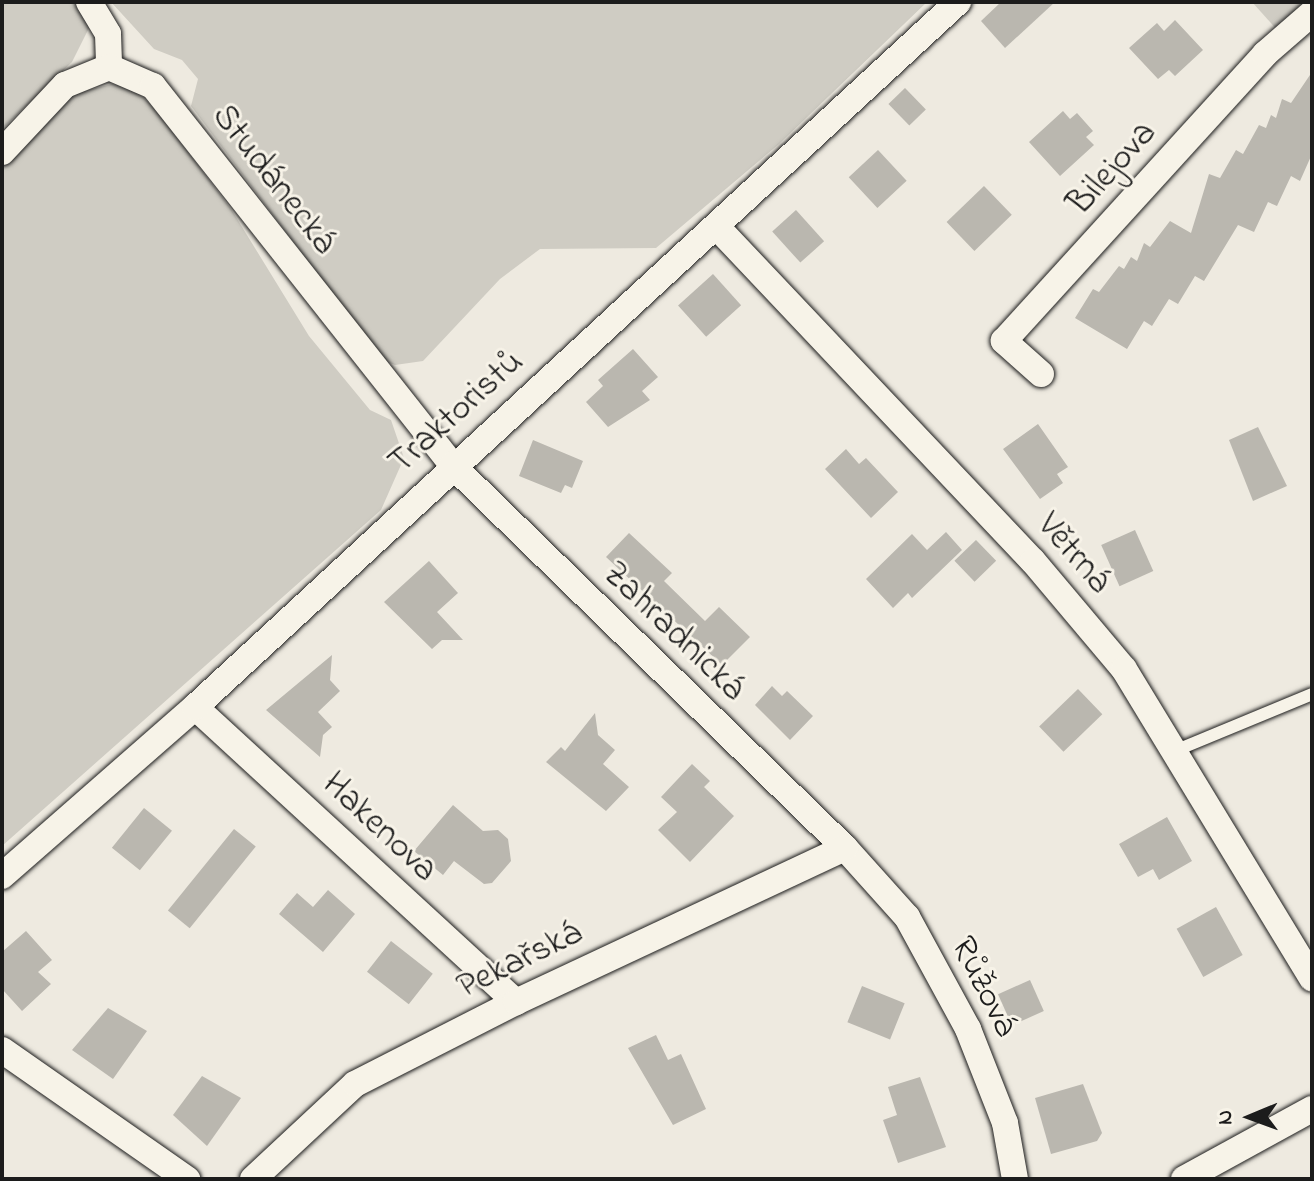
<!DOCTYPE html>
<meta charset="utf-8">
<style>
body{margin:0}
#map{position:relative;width:1314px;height:1181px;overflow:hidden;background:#eeeae0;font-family:"Indie Flower",sans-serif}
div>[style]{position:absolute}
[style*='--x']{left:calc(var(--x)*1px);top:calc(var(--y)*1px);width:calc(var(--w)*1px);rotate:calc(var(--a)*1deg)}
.green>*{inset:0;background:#cfccc3}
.building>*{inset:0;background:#bab7af;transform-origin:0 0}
.roads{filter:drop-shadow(0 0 2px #1c1c1c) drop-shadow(0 0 2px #1c1c1c)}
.service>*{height:12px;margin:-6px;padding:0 6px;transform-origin:6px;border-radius:6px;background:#f7f3e8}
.minor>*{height:26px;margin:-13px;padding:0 13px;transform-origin:13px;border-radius:13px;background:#f7f3e8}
span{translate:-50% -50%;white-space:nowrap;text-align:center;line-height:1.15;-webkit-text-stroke:6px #f7f3e8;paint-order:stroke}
.street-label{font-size:36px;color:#1c1c1c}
.frame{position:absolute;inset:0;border:4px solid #1c1c1c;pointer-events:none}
.north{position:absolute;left:1210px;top:1077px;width:80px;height:80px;-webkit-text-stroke:6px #f7f3e8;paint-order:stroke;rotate:269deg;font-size:22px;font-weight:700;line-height:32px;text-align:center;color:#1c1c1c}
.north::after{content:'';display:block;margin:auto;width:28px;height:36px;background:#1c1c1c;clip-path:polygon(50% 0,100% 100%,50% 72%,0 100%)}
</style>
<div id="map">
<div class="green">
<i style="clip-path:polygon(2px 2px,82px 2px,89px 28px,72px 62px,2px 129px)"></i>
<i style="clip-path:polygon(111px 2px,927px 2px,779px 144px,656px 248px,540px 249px,500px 279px,423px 361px,395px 365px,382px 360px,191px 106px,198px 79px,182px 60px,154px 49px)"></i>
<i style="clip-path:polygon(1252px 2px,1309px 2px,1278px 31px)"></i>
<i style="clip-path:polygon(112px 84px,134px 88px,157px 111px,231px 209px,309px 336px,370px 410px,391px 420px,404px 458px,381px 510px,2px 846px,2px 168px,73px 94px)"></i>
</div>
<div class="building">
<i style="clip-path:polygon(1001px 2px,1055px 2px,1005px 48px,981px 21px)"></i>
<i style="clip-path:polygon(1175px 20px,1203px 50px,1175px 76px,1169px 70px,1158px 79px,1129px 48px,1157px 23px,1164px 31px)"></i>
<i style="clip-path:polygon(1312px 72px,1312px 154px,1300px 181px,1291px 176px,1277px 206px,1268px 202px,1254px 232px,1238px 225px,1204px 281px,1195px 276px,1178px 304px,1169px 299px,1152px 326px,1144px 321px,1127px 349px,1075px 318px,1093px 289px,1099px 292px,1119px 266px,1124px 269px,1131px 257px,1137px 261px,1144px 243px,1150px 247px,1170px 221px,1191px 233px,1209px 174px,1220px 178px,1236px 150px,1243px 154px,1259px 125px,1266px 128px,1271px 115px,1276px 118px,1282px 99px,1291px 103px)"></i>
<i style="left:905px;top:88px;width:30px;height:23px;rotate:46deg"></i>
<i style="clip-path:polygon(1063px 111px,1070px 119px,1077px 113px,1093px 131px,1086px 137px,1094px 145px,1060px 176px,1029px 142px)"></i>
<i style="left:878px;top:150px;width:42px;height:40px;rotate:47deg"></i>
<i style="left:984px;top:186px;width:40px;height:52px;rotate:46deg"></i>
<i style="left:796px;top:210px;width:42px;height:32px;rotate:48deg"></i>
<i style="left:713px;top:274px;width:42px;height:47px;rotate:48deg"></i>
<i style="clip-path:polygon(633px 349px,658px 377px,642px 391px,650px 400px,608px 427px,586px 402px,603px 386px,598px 380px)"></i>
<i style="clip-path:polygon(1038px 424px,1068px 467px,1057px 474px,1063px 483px,1040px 499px,1003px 449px)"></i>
<i style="clip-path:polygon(1258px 427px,1287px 486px,1253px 501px,1229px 440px)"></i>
<i style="clip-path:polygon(533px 440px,583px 461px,572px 488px,565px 485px,561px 493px,519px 476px)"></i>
<i style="clip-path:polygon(846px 449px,859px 464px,866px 458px,898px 492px,871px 518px,825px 469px)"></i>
<i style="left:1135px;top:530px;width:45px;height:37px;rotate:66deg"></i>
<i style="clip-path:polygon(946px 532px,962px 550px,912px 598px,908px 593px,893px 608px,866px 579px,912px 534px,927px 550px)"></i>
<i style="clip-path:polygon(629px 533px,672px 573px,664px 581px,705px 621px,719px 607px,750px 637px,722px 665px,606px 557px)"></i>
<i style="left:976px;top:540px;width:29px;height:30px;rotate:46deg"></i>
<i style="clip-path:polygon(429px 561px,458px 593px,437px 612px,463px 640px,442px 640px,432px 649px,384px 602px)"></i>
<i style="clip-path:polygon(332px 655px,330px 680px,340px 691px,318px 712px,332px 727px,323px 735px,320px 757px,266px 710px)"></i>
<i style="clip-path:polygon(772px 686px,782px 696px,787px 691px,813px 716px,790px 740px,755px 705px)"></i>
<i style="left:1078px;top:689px;width:35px;height:54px;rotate:46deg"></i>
<i style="clip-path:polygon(595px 713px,598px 735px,615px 750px,603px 764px,629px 787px,606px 811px,546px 762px,561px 747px,565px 751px)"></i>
<i style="clip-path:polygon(692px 764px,710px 781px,704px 787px,734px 816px,690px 862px,658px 830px,677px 812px,661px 797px)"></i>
<i style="clip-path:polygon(453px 805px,483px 831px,498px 830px,508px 839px,511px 861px,492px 883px,484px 884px,454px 861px,443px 875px,414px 851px)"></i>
<i style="left:144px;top:808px;width:36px;height:51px;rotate:39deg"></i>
<i style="clip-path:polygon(1167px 817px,1192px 861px,1159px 880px,1153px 869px,1138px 877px,1119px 844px)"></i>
<i style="left:234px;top:829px;width:28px;height:105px;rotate:39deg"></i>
<i style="clip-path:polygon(328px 890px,355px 914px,323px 952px,279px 914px,297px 893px,313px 907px)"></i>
<i style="left:1216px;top:907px;width:55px;height:45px;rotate:61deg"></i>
<i style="clip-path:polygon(26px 931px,52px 960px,38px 972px,51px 984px,22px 1011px,2px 989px,2px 952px)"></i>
<i style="left:391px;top:941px;width:53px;height:39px;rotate:38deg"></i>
<i style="left:1030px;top:980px;width:34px;height:35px;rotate:66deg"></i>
<i style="left:862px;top:986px;width:46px;height:39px;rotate:22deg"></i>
<i style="clip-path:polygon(108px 1008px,147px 1031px,113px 1079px,72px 1050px)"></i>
<i style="clip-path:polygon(656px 1035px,668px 1060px,681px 1054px,706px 1109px,673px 1125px,628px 1048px)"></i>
<i style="clip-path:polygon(202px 1076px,241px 1098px,207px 1146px,173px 1115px)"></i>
<i style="clip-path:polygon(920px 1077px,946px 1147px,898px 1163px,883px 1120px,897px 1115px,888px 1087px)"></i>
<i style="clip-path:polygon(1083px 1084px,1102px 1133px,1097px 1141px,1051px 1154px,1035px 1098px)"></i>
</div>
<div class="roads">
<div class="service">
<i style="--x:1177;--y:750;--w:146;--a:-22.5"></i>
</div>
<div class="minor">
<i style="--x:89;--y:2;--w:37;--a:59"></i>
<i style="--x:108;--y:34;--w:33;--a:88"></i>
<i style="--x:2;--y:152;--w:92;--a:-46.8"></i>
<i style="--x:65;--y:85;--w:48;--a:-22.2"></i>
<i style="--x:109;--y:67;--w:48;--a:23.4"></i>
<i style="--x:153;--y:86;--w:483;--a:51.7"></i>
<i style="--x:452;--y:465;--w:549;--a:44.26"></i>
<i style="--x:845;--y:848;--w:93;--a:48.1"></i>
<i style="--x:907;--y:917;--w:128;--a:61.4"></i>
<i style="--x:968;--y:1029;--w:101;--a:68.5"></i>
<i style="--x:1005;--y:1123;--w:57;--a:79.9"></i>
<i style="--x:716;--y:226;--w:461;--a:46.6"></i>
<i style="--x:1033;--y:561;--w:141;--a:49.9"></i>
<i style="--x:1124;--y:669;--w:362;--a:58.7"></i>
<i style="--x:1041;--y:374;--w:50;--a:-138.3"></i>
<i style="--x:1004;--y:341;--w:388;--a:-47.7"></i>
<i style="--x:1265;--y:54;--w:62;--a:-41.1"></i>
<i style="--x:195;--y:707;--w:436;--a:42.6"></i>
<i style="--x:2;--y:876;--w:257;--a:-41.2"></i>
<i style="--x:195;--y:707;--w:1039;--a:-42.74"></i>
<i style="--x:2;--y:1050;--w:226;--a:34.9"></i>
<i style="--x:253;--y:1179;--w:139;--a:-43"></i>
<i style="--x:355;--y:1084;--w:181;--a:-27"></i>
<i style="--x:516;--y:1002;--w:363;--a:-25.1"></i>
<i style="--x:1184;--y:1179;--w:146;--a:-28.7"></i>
</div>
</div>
<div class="street-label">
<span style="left:1113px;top:169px;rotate:-48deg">Bilejova</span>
<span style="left:273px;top:180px;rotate:52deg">Studánecká</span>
<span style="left:457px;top:413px;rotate:-42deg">Traktoristů</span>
<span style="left:1073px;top:554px;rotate:49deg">Větrná</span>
<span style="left:673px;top:632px;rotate:44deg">Zahradnická</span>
<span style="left:379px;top:828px;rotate:43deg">Hakenova</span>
<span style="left:520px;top:961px;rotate:-26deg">Pekařská</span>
<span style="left:983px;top:987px;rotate:63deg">Růžová</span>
</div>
<div class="frame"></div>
<div class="north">N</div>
</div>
